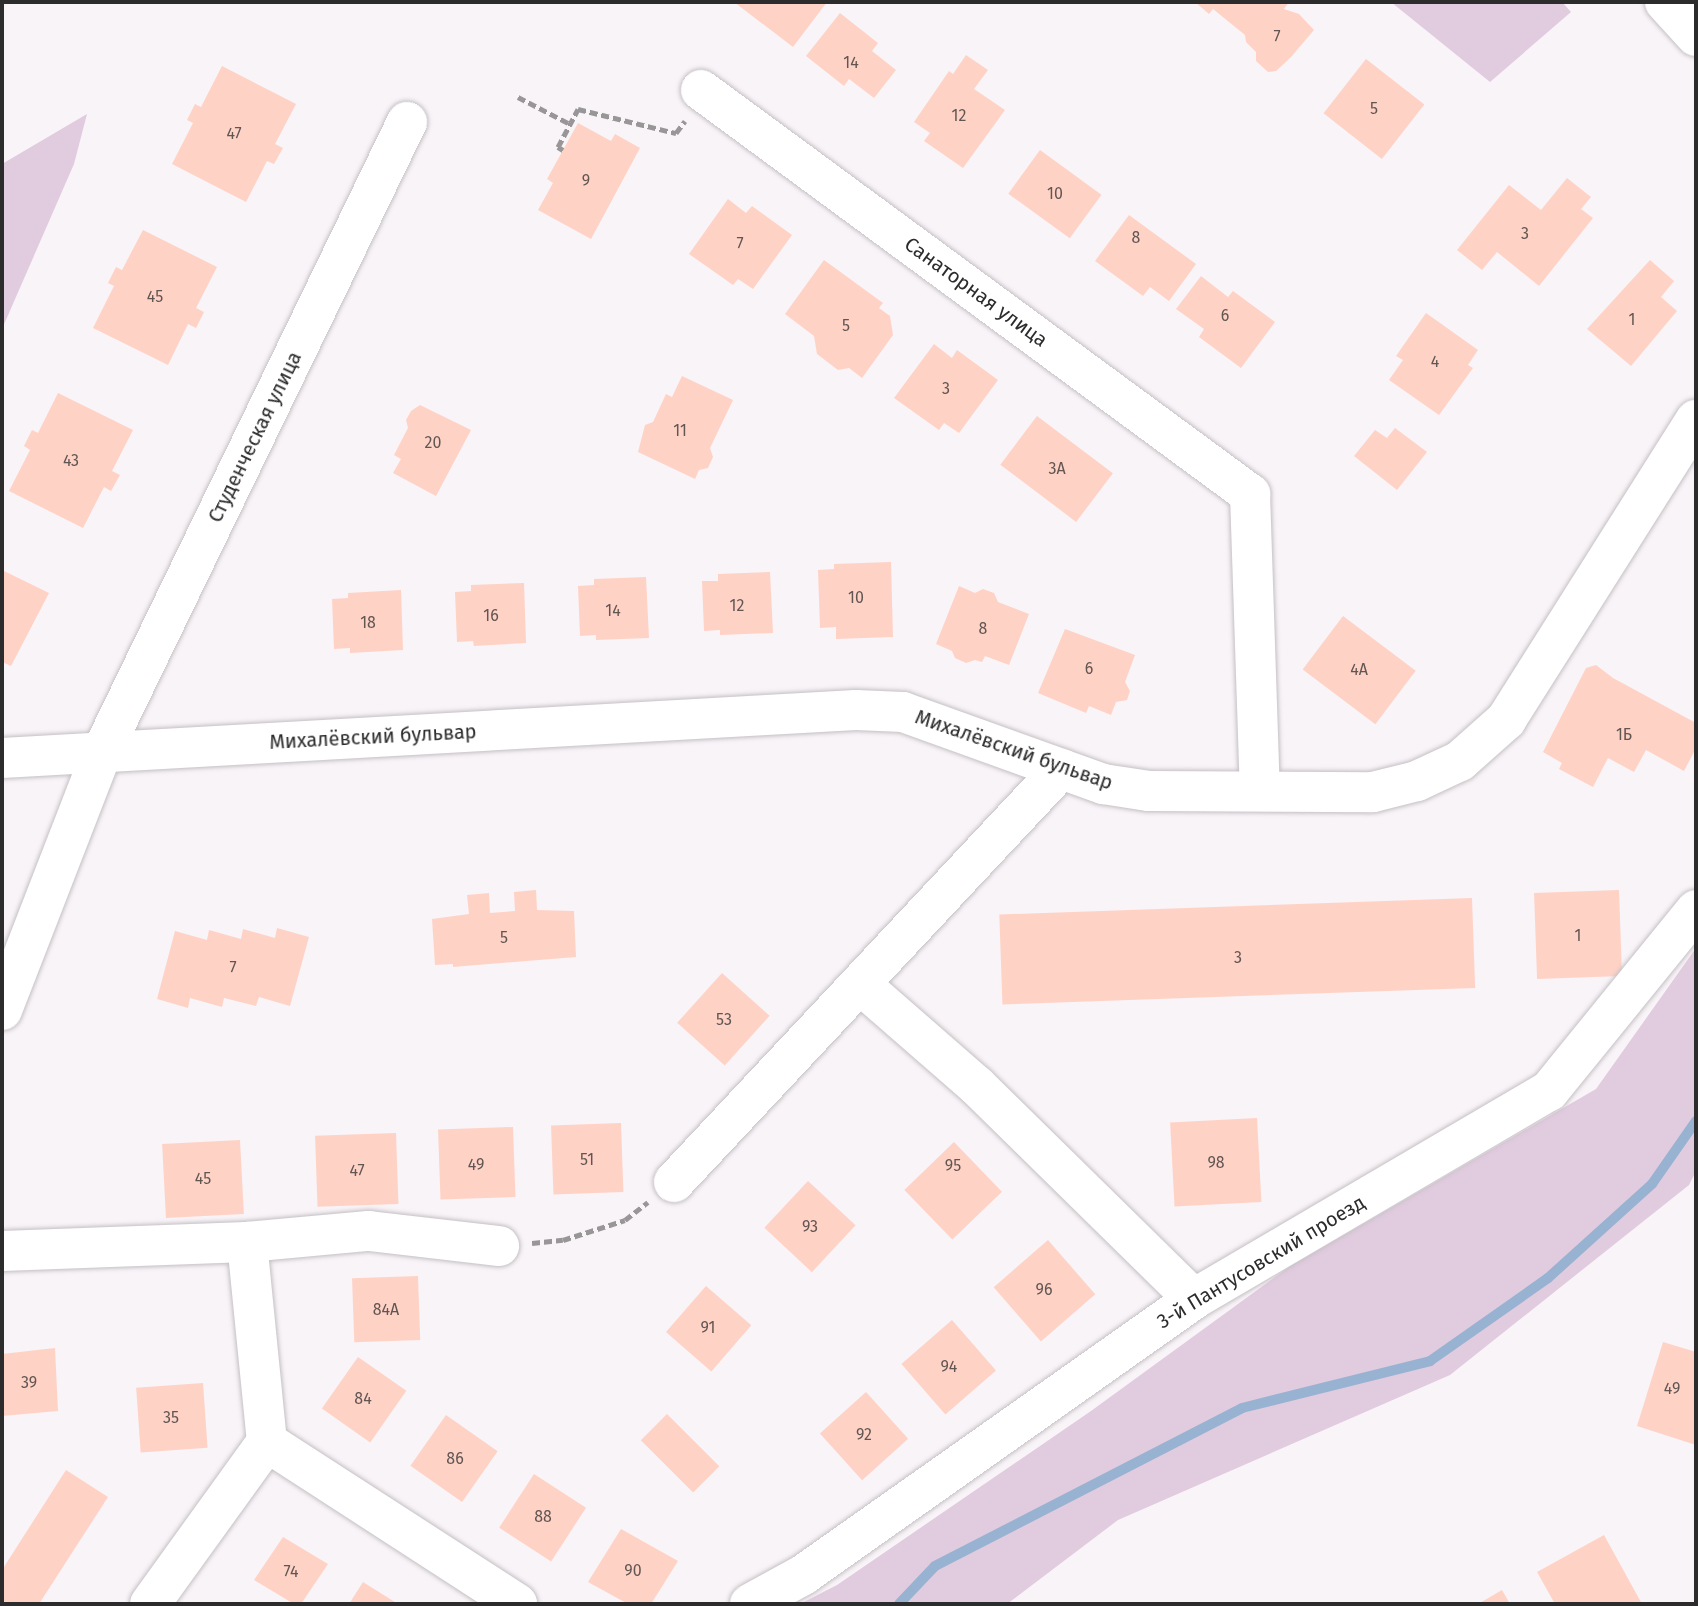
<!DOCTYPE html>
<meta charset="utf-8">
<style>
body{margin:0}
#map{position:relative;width:1698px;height:1606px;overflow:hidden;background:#f9f4f8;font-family:"Fira Sans",sans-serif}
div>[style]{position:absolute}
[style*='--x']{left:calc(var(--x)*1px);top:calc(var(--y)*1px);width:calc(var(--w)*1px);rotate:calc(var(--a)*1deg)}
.green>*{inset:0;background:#e1cbdf}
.stream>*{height:10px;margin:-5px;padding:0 5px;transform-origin:5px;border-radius:5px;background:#98b2d1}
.building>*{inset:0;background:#ffd2c6;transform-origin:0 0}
.path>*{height:5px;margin-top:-2.5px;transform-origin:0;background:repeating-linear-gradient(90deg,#999698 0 8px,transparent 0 12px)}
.roads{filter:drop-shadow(0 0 2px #c4c0c4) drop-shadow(0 0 2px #c4c0c4)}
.minor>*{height:40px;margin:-20px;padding:0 20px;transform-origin:20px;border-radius:20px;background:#fff}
span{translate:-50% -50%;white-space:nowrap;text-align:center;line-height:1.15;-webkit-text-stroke:6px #fff;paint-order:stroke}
.number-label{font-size:16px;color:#625653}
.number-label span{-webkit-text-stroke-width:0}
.street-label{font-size:20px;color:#2d2c2d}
.frame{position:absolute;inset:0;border:4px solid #2d2c2d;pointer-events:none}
</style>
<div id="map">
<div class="green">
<i style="clip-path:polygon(1391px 2px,1562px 2px,1571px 12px,1490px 82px)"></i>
<i style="clip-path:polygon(87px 114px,74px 164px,2px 329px,2px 164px)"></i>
<i style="clip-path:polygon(1696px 948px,1696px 1171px,1689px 1185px,1450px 1375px,1118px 1520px,1007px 1604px,800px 1604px,837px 1585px,1091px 1411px,1289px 1267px,1596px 1089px)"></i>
</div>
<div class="stream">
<i style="--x:899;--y:1604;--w:52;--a:-46.5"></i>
<i style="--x:935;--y:1566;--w:345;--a:-27.2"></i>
<i style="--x:1242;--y:1408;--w:194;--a:-14"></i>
<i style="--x:1430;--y:1361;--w:144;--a:-35.1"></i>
<i style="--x:1548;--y:1278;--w:140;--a:-42.1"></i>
<i style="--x:1652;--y:1184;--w:77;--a:-55.1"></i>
</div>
<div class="building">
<i style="clip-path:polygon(734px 2px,827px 2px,793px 47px)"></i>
<i style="clip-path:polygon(1195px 2px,1289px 2px,1284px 9px,1299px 14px,1314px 30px,1291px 57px,1276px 71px,1268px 72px,1256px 61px,1256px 52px,1246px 42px,1245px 35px,1213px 9px,1209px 14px)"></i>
<i style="clip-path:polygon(840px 13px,878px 43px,872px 51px,896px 70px,874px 98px,849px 79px,844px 86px,806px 56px)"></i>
<i style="clip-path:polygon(966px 55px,988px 70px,974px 89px,1005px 110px,963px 168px,924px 141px,930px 133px,914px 122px,949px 71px,953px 74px)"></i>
<i style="left:1366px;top:59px;width:74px;height:69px;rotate:38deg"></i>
<i style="clip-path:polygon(222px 66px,296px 104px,275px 144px,283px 148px,274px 164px,267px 161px,246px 202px,172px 164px,193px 123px,187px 120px,195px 104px,201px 107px)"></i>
<i style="clip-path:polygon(578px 123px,611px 141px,615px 134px,640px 148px,591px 239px,538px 210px,553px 183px,547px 179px)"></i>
<i style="left:1040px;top:150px;width:76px;height:54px;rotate:36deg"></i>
<i style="clip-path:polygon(1567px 178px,1591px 197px,1581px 209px,1593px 218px,1539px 286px,1497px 252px,1482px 270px,1457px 250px,1509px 185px,1541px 210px)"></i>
<i style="clip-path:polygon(728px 199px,746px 213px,752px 206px,792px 235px,753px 289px,738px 279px,733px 285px,689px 254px)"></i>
<i style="clip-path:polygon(1129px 215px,1196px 264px,1169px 301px,1150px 287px,1143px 296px,1095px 261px)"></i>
<i style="clip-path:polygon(143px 230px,217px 267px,196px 308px,204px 312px,196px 328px,188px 324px,168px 365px,93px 328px,114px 286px,108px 283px,116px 267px,122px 270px)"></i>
<i style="clip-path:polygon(824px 260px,883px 303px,879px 308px,890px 316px,893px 335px,862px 378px,849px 368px,838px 370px,817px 354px,814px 336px,785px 314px)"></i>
<i style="clip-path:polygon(1650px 260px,1674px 281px,1661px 297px,1677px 311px,1631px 366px,1587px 329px)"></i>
<i style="clip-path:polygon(1201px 276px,1228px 297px,1233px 291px,1275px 322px,1241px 368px,1199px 337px,1204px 329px,1176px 309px)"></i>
<i style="clip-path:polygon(1426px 313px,1478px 350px,1468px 365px,1473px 368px,1439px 415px,1389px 380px,1403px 360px,1396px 356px)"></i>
<i style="clip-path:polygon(934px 344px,952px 358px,957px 350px,998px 380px,959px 433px,944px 423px,939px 430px,894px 398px)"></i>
<i style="clip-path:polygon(682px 376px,733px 400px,710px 448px,713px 457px,708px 468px,699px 470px,695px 479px,638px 452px,645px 425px,653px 422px,666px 394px,672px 397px)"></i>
<i style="clip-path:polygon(58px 393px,133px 430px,112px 471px,120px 475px,111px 491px,104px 487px,83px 528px,9px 491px,30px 450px,24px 446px,32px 430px,38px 433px)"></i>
<i style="clip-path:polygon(420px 405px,471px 430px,436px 496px,393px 473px,401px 459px,394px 455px,408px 428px,406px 420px,411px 411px)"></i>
<i style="left:1037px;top:416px;width:95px;height:61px;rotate:37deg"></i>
<i style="clip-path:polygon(1395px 428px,1427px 452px,1397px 490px,1354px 456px,1375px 430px,1387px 438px)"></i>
<i style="clip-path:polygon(891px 562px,893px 637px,836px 639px,836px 627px,820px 628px,818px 570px,834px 569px,834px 564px)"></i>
<i style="clip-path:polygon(2px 570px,49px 593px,11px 666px,2px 662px)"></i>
<i style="clip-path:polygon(770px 572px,773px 633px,720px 635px,720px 630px,704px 631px,702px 581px,718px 581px,718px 574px)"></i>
<i style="clip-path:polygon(646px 577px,649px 638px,596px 640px,596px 635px,580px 636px,578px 586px,594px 585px,594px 579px)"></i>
<i style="clip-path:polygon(524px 583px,526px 643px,474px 646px,473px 641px,457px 642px,455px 592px,471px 591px,471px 585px)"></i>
<i style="clip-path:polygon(959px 586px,975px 593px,983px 589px,994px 593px,998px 602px,1029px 614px,1009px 665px,985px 656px,982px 662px,975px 660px,966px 663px,955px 658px,952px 651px,936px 644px)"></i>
<i style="clip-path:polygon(401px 590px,403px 650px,350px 653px,350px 648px,334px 649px,332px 599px,348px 598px,348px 593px)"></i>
<i style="left:1343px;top:616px;width:91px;height:67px;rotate:37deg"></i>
<i style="clip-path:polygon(1065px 629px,1135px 655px,1125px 682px,1130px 691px,1127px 700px,1116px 702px,1111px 715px,1089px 706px,1086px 713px,1038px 693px)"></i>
<i style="clip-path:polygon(1596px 665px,1613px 678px,1696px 723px,1696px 748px,1684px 771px,1646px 750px,1634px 772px,1608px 758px,1593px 787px,1559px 769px,1562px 763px,1543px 752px,1586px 668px)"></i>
<i style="clip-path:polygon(536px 890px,537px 910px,574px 911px,576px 957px,453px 967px,453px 964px,435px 965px,432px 919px,469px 914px,467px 895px,489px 893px,490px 913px,515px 911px,514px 892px)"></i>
<i style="left:1619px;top:890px;width:86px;height:85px;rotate:88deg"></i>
<i style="left:1472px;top:898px;width:90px;height:473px;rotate:88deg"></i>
<i style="clip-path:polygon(277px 928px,309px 937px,290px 1006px,259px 997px,256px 1006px,224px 998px,222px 1007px,190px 998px,188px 1008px,157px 999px,175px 931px,207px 940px,209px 930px,241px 939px,243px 929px,275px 938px)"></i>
<i style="left:722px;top:973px;width:64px;height:67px;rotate:42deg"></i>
<i style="left:1257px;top:1118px;width:84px;height:87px;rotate:87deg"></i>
<i style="left:621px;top:1123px;width:69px;height:70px;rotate:88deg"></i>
<i style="left:513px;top:1127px;width:70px;height:75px;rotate:88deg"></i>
<i style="left:396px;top:1133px;width:71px;height:81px;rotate:88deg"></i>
<i style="left:240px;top:1140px;width:74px;height:78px;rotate:87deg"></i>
<i style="left:954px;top:1142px;width:69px;height:69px;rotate:46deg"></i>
<i style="left:808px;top:1181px;width:65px;height:64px;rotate:43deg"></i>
<i style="left:1048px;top:1240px;width:72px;height:72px;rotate:49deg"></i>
<i style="left:418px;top:1276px;width:64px;height:66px;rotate:88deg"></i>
<i style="left:706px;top:1286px;width:60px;height:61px;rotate:41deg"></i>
<i style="left:952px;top:1320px;width:67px;height:67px;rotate:49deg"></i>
<i style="clip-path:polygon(1663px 1342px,1696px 1352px,1696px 1445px,1637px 1426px)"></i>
<i style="clip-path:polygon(55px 1348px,58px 1411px,2px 1416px,2px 1354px)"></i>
<i style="left:358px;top:1357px;width:59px;height:63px;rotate:35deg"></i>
<i style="left:203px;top:1383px;width:65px;height:67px;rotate:86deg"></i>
<i style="left:866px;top:1392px;width:63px;height:62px;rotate:48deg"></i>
<i style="left:667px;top:1414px;width:74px;height:37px;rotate:45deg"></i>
<i style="left:446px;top:1415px;width:63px;height:62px;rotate:35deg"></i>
<i style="clip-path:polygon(66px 1470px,108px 1497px,39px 1604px,2px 1604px,2px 1570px)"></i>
<i style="left:534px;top:1474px;width:62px;height:64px;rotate:33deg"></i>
<i style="clip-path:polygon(621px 1529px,678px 1561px,651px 1604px,628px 1604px,588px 1582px)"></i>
<i style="clip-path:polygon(1604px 1535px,1642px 1604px,1555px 1604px,1537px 1572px)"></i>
<i style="clip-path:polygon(283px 1537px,328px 1564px,301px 1604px,294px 1604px,254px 1580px)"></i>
<i style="clip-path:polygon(363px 1582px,398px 1604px,349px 1604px)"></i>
<i style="clip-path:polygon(1502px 1590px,1510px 1604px,1478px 1604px)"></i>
</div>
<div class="path">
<i style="--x:518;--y:97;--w:59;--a:27.4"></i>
<i style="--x:563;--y:150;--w:6;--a:-149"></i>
<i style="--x:558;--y:147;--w:43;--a:-62.2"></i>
<i style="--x:578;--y:109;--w:101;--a:13.8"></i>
<i style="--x:676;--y:133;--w:15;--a:-53"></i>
<i style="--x:532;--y:1243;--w:31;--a:-6"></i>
<i style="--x:563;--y:1240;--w:65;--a:-17.9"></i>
<i style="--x:625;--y:1220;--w:29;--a:-38"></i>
</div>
<div class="roads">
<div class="minor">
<i style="--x:1665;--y:2;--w:46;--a:47.6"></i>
<i style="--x:701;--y:90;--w:682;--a:36.35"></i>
<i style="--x:1250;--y:494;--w:297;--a:88.1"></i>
<i style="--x:2;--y:758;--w:855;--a:-3.22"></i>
<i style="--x:856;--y:710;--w:47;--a:2.4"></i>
<i style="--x:903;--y:712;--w:213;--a:19.8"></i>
<i style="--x:1103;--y:784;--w:47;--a:8.7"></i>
<i style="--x:1149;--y:791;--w:224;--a:0.3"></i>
<i style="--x:1373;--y:792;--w:45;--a:-14"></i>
<i style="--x:1417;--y:781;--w:47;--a:-24.9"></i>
<i style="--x:1460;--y:761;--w:62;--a:-41.7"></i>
<i style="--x:1506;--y:720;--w:355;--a:-57.7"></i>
<i style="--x:860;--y:984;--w:155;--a:41.1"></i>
<i style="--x:977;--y:1086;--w:304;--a:44.5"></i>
<i style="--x:2;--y:1010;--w:277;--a:-68.8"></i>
<i style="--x:102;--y:752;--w:700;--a:-64.17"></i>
<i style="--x:674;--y:1182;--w:566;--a:-46.86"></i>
<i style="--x:247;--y:1242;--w:201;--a:84.3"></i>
<i style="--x:2;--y:1251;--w:245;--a:-2.1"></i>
<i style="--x:247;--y:1242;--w:122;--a:-5.2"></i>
<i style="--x:369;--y:1231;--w:131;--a:6.6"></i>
<i style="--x:150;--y:1604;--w:200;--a:-54.2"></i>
<i style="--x:267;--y:1442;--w:298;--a:32.9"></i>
<i style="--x:750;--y:1604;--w:60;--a:-28.7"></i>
<i style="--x:803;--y:1575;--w:479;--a:-35.2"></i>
<i style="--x:1194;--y:1299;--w:411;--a:-30.4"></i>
<i style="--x:1549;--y:1091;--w:233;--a:-50.9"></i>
</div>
</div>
<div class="number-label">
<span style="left:1277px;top:37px">7</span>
<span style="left:851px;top:63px">14</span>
<span style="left:1374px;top:109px">5</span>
<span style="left:959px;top:116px">12</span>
<span style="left:234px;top:134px">47</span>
<span style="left:586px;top:181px">9</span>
<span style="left:1055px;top:194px">10</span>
<span style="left:1525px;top:234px">3</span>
<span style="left:1136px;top:238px">8</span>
<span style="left:740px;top:244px">7</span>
<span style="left:155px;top:297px">45</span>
<span style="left:1225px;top:316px">6</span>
<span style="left:1632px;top:320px">1</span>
<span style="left:846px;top:326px">5</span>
<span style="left:1435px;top:362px">4</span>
<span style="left:946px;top:389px">3</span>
<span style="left:680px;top:431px">11</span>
<span style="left:433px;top:443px">20</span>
<span style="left:71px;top:461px">43</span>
<span style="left:1057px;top:469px">3А</span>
<span style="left:856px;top:598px">10</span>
<span style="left:737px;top:606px">12</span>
<span style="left:613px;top:611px">14</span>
<span style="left:491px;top:616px">16</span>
<span style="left:368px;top:623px">18</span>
<span style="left:983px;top:629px">8</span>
<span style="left:1089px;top:669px">6</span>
<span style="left:1359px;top:670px">4А</span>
<span style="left:1624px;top:735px">1Б</span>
<span style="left:1578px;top:936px">1</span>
<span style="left:504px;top:938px">5</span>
<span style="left:1238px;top:958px">3</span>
<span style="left:233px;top:968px">7</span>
<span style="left:724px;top:1020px">53</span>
<span style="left:587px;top:1160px">51</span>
<span style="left:1216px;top:1163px">98</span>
<span style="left:476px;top:1165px">49</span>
<span style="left:953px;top:1166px">95</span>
<span style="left:357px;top:1171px">47</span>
<span style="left:203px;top:1179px">45</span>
<span style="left:810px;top:1227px">93</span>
<span style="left:1044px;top:1290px">96</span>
<span style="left:386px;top:1310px">84А</span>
<span style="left:708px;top:1328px">91</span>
<span style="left:949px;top:1367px">94</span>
<span style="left:29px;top:1383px">39</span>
<span style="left:1672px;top:1389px">49</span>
<span style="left:363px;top:1399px">84</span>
<span style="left:171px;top:1418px">35</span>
<span style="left:864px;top:1435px">92</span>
<span style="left:455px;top:1459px">86</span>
<span style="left:543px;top:1517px">88</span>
<span style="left:633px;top:1571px">90</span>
<span style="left:291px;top:1572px">74</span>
</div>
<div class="street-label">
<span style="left:976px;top:292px;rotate:36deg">Санаторная улица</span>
<span style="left:255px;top:437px;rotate:-64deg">Студенческая улица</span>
<span style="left:373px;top:737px;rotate:-3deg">Михалёвский бульвар</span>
<span style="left:1014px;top:750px;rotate:19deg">Михалёвский бульвар</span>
<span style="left:1261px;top:1262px;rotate:-31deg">3-й Пантусовский проезд</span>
</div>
<div class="frame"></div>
</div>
